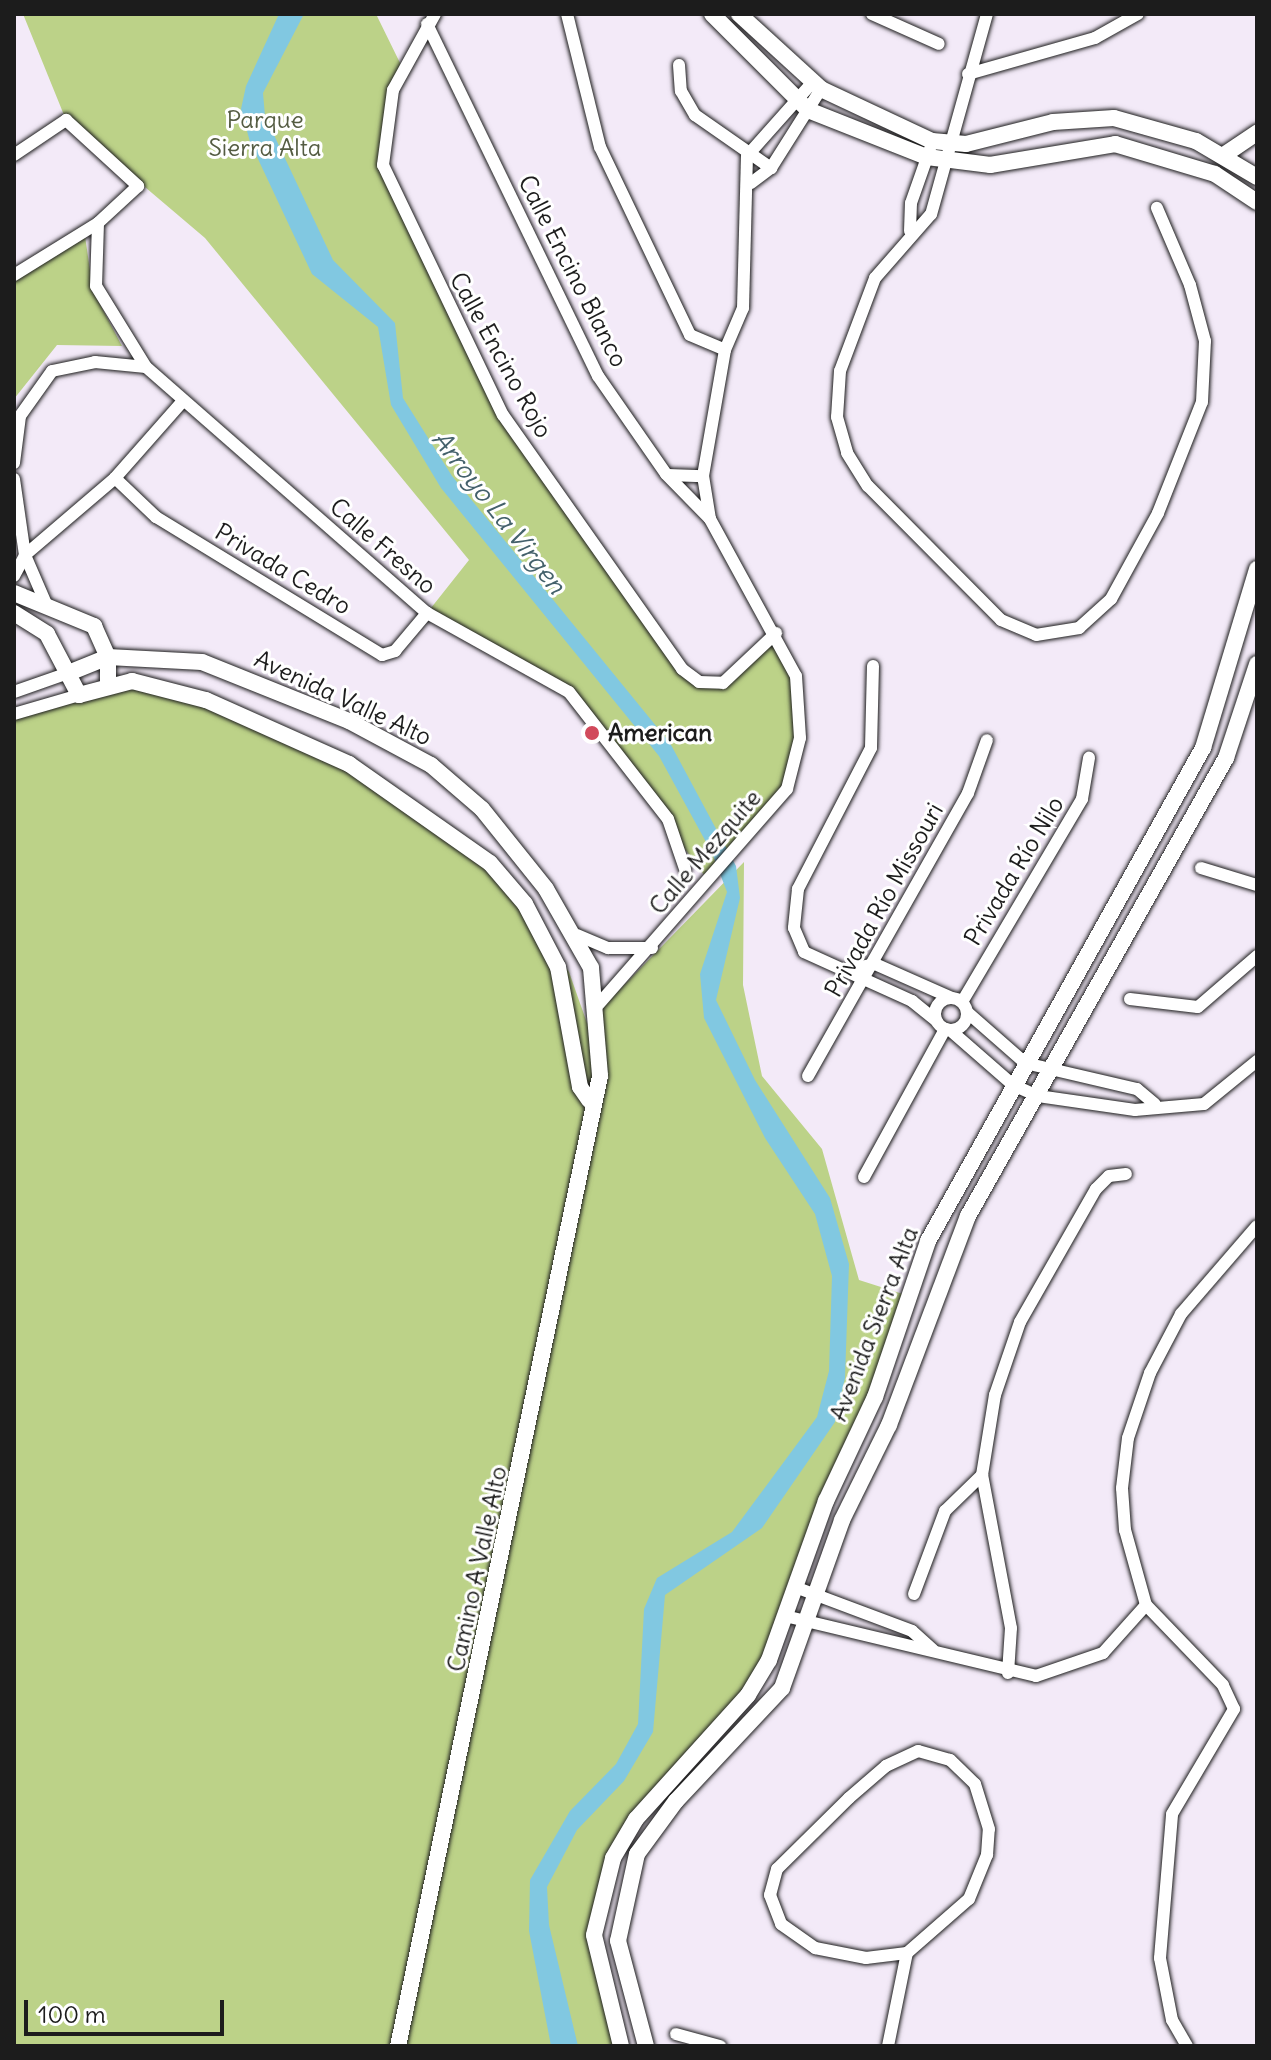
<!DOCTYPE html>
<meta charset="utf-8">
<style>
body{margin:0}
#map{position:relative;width:1271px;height:2060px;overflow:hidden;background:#f3eaf8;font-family:Delius,sans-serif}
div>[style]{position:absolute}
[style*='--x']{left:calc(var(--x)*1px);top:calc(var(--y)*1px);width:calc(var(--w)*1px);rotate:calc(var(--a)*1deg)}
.green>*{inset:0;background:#bcd288}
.water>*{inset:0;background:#81c8e1}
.roads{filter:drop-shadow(0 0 2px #1c1c1c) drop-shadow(0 0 2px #1c1c1c)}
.minor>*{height:12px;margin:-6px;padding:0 6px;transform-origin:6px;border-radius:6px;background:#fff}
.minor>.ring{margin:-6px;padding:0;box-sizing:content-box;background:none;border:12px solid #fff;border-radius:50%}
.tertiary>*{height:16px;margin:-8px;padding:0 8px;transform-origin:8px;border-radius:8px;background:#fff}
.dots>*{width:22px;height:22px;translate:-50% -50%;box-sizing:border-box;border:4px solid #fff;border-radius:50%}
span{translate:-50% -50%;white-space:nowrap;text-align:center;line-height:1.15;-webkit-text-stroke:6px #fff;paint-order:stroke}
.park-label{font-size:24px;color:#545c42}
.street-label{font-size:24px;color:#1c1c1c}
.poi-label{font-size:24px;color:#1c1c1c;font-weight:700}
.left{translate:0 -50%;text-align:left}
.water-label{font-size:26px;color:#44616b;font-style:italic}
.frame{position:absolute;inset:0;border:16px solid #1c1c1c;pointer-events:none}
.scale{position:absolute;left:24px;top:2000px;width:200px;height:36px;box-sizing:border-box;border:4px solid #1c1c1c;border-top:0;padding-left:10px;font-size:24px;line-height:28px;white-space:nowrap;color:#1c1c1c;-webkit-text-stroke:6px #fff;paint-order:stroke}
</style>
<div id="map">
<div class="green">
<i style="clip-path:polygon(23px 14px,376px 14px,402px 67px,383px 165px,503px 415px,682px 669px,713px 684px,776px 633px,790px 657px,796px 768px,710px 883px,569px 692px,427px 613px,469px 560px,205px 238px,66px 120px)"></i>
<i style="clip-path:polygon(85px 236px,93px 291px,122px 346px,57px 345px,14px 399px,14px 281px)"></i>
<i style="clip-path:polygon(155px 682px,349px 764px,437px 821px,518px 895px,569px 972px,587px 1023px,744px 862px,743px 985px,762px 1076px,822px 1149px,859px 1280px,906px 1295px,769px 1660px,613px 1858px,598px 1907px,618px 2046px,14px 2046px,14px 715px)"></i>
</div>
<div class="water">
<i style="clip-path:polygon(279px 14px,304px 14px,263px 93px,265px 116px,333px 260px,395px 323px,403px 398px,452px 476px,670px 743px,736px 866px,740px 898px,716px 1000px,755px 1080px,830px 1198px,849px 1264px,845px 1378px,835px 1422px,762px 1528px,665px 1595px,653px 1732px,624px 1781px,577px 1830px,547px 1887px,549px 1925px,578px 2046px,551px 2046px,529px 1931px,530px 1880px,570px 1811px,616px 1764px,638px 1724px,644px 1609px,657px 1578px,732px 1532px,817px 1417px,829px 1371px,832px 1276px,815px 1214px,765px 1138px,704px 1018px,700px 974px,727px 892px,712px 853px,659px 756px,441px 488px,391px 405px,378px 327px,312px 274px,250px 142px,241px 109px,246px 86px)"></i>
</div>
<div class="roads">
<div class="minor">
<i style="--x:435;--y:14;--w:87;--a:118.9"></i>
<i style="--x:393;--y:90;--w:76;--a:97.6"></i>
<i style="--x:383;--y:165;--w:277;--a:64.4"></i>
<i style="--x:503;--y:415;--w:311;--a:54.8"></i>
<i style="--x:682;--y:669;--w:21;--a:37"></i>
<i style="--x:699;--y:682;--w:24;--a:2"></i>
<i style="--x:723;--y:683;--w:73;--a:-43.3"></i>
<i style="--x:567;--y:14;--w:137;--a:76.1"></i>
<i style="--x:600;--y:147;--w:208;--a:64.4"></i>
<i style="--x:690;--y:335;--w:38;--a:23"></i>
<i style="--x:872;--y:14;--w:73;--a:24.1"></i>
<i style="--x:987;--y:14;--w:208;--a:105.6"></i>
<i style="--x:931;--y:214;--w:85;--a:131.2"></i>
<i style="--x:875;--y:278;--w:99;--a:110.6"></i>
<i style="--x:840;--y:371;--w:46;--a:93.7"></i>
<i style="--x:837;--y:417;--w:37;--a:74"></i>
<i style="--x:847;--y:453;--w:39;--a:58"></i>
<i style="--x:868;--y:486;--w:189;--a:45.2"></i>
<i style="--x:1001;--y:620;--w:38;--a:23"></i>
<i style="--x:1036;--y:635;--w:44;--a:-9.2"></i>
<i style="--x:1079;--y:628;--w:43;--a:-42.2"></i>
<i style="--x:1111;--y:599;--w:98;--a:-61.3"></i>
<i style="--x:1158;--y:513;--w:119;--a:-68.4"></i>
<i style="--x:1202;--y:402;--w:61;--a:-87.2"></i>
<i style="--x:1205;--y:341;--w:58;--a:-105"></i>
<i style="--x:1190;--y:285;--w:84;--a:-113.2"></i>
<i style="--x:427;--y:24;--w:391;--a:64.1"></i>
<i style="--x:598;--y:376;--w:119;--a:55.2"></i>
<i style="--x:666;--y:474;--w:63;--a:45.6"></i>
<i style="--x:710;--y:519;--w:179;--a:61.3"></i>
<i style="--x:796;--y:676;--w:62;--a:86.3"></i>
<i style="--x:800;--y:738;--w:53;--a:104.3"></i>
<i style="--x:787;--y:789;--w:286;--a:131.2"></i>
<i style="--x:679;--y:65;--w:26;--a:86"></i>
<i style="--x:681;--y:91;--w:28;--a:60"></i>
<i style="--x:695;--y:115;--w:93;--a:34.9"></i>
<i style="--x:968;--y:74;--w:132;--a:-15.8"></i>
<i style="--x:1095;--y:38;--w:49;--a:-29.2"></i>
<i style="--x:14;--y:155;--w:63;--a:-33.9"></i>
<i style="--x:66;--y:120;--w:98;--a:42.5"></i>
<i style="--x:138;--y:186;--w:54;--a:137.2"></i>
<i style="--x:98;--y:223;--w:99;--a:148.2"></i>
<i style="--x:751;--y:183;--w:25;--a:-37"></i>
<i style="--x:771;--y:168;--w:93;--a:-57.7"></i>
<i style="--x:98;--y:223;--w:63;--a:91.8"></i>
<i style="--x:96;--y:286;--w:95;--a:58.3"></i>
<i style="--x:146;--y:367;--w:373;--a:41.2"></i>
<i style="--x:427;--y:613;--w:162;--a:29.1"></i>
<i style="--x:569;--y:692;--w:161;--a:52.1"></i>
<i style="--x:668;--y:819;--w:53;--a:71.2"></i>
<i style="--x:910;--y:231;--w:28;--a:-88"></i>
<i style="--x:911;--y:203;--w:57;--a:-70.6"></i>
<i style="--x:14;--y:463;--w:47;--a:-82.7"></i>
<i style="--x:20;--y:416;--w:55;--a:-54.6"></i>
<i style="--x:52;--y:371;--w:44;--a:-11.8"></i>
<i style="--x:95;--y:362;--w:51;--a:5.6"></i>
<i style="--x:668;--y:475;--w:35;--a:2"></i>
<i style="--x:115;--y:478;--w:57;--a:43.6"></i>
<i style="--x:156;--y:517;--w:265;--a:31.4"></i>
<i style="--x:382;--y:655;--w:14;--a:-17"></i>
<i style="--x:395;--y:651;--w:50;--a:-49.9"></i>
<i style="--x:14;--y:479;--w:77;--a:81.8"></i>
<i style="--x:25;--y:555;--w:56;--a:66.7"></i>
<i style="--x:710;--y:519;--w:44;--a:-99.2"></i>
<i style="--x:703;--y:476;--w:128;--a:-80.1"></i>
<i style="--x:725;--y:350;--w:46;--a:-66.8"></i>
<i style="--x:743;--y:308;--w:152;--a:-88.5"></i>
<i style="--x:747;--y:156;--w:98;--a:-48.3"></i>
<i style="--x:14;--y:576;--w:24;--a:-62"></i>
<i style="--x:25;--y:555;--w:118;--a:-40.5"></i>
<i style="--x:115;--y:478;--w:103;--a:-48.6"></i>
<i style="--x:873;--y:666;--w:82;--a:91.4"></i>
<i style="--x:871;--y:748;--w:159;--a:117.4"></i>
<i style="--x:798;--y:889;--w:39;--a:96"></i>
<i style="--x:794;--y:928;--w:26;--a:67"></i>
<i style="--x:804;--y:952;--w:119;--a:24.4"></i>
<i style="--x:912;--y:1001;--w:32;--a:39"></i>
<i style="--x:14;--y:692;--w:60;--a:-19.3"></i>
<i style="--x:14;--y:714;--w:68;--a:-16.3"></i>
<i style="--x:1201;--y:868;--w:59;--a:16.9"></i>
<i style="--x:577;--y:935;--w:34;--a:23"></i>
<i style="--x:608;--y:948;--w:44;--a:0"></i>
<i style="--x:847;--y:970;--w:29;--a:-12"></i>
<i style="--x:875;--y:964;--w:84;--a:23.8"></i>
<i class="ring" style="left:935px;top:998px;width:20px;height:20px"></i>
<i style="--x:1130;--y:999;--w:68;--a:6.7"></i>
<i style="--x:1198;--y:1007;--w:78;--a:-40.8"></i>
<i style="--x:962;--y:1002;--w:236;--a:-59.4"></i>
<i style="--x:1082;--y:799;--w:42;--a:-80.3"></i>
<i style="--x:967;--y:1012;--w:77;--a:41.3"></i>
<i style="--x:1025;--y:1063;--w:115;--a:13.1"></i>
<i style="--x:1137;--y:1089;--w:23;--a:40"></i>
<i style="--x:950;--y:1030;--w:84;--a:41.1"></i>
<i style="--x:1013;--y:1085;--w:27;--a:24"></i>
<i style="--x:1038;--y:1096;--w:98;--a:8.2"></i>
<i style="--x:1135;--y:1110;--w:69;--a:-5"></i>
<i style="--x:1204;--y:1104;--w:68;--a:-39.1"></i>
<i style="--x:808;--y:1076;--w:325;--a:-60.5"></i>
<i style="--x:968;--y:793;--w:56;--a:-70.3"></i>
<i style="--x:864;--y:1177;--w:169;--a:-61.3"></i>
<i style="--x:795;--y:1587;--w:125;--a:20.6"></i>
<i style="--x:912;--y:1631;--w:28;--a:42"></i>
<i style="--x:914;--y:1594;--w:89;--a:-69.5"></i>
<i style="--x:945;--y:1511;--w:52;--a:-44.2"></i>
<i style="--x:785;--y:1616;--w:258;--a:13.4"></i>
<i style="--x:1036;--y:1676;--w:71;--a:-18.9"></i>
<i style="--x:1103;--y:1653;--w:64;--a:-48.1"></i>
<i style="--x:1008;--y:1673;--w:45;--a:-86.2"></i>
<i style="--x:1011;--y:1628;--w:156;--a:-100.7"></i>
<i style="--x:982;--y:1475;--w:81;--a:-80.8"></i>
<i style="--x:995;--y:1395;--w:77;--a:-71.1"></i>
<i style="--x:1020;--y:1322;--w:153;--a:-60.3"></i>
<i style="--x:1096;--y:1189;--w:18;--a:-45"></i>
<i style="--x:1109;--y:1176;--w:17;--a:-7"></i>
<i style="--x:676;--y:2034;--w:46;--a:15.3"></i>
<i style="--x:888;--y:2046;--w:95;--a:-78.5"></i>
<i style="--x:907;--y:1953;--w:82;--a:-41.1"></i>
<i style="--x:969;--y:1899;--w:48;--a:-67.8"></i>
<i style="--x:987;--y:1855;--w:26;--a:-86"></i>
<i style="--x:989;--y:1829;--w:47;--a:-107.3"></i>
<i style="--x:975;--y:1784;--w:35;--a:-136"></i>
<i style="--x:950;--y:1760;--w:33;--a:-164"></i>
<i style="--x:918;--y:1751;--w:35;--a:155"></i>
<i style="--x:886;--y:1766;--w:49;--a:139.1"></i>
<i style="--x:849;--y:1798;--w:101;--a:135.4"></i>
<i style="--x:777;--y:1869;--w:27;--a:105"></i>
<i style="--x:770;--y:1895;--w:31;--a:69"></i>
<i style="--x:781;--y:1924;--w:42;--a:35.2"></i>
<i style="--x:815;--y:1948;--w:52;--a:11.1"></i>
<i style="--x:866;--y:1958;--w:41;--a:-7"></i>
<i style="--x:1187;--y:2046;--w:30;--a:-120"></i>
<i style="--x:1172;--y:2020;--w:63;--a:-101"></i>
<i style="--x:1160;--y:1958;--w:144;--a:-85.2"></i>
<i style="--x:1172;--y:1814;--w:122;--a:-59.4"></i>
<i style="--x:1234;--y:1709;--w:26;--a:-115"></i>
<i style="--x:1223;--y:1685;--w:111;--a:-133.9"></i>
<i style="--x:1146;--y:1605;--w:78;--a:-105.6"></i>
<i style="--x:1125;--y:1530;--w:42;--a:-94.1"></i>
<i style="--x:1122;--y:1488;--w:50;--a:-83.2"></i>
<i style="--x:1128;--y:1438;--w:69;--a:-71.3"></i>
<i style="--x:1150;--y:1373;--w:67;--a:-62.3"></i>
<i style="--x:1181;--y:1314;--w:116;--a:-49.2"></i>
</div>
<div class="tertiary">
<i style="--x:712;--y:14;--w:136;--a:45"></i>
<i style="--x:808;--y:110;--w:128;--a:21.6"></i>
<i style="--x:927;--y:157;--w:64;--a:7.2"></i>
<i style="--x:990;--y:165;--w:127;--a:-9.5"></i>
<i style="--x:1115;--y:144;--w:104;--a:16.7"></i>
<i style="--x:1215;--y:174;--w:50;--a:33.7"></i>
<i style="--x:739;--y:14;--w:111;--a:42.4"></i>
<i style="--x:821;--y:89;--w:123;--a:25.1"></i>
<i style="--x:932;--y:141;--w:34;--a:5"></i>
<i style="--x:966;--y:144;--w:90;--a:-14.2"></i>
<i style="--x:1053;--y:122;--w:61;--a:-3.8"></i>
<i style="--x:1114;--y:118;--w:85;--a:15.7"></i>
<i style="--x:1196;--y:141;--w:71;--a:30.5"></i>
<i style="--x:1224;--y:155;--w:40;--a:-34"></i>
<i style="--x:14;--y:593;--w:87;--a:22.4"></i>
<i style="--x:94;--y:626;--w:34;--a:66"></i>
<i style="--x:108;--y:657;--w:26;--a:90"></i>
<i style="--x:14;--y:613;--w:39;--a:32"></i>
<i style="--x:47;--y:634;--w:69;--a:62.3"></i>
<i style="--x:79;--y:695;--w:55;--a:-14.8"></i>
<i style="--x:132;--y:681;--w:76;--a:14.4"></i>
<i style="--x:206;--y:700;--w:157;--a:24.1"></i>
<i style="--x:349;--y:764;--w:172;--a:35.1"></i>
<i style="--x:490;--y:863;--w:54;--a:49.5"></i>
<i style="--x:525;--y:904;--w:71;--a:62.4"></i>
<i style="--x:558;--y:967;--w:122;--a:79.6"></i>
<i style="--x:580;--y:1087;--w:16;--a:55"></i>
<i style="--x:71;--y:672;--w:40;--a:-22"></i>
<i style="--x:108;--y:657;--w:94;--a:3"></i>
<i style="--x:202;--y:662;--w:158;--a:21.9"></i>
<i style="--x:349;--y:721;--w:93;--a:28.2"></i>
<i style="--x:431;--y:765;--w:67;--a:40.8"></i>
<i style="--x:482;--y:809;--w:102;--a:51.3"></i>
<i style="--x:546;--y:889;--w:91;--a:60.3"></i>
<i style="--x:591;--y:968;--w:108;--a:85.2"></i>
<i style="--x:600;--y:1076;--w:991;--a:101.76"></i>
<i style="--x:621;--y:2046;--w:114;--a:-103.7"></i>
<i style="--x:594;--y:1935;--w:79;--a:-76.1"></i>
<i style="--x:613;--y:1858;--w:45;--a:-59.5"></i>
<i style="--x:636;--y:1819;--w:167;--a:-47.9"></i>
<i style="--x:748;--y:1695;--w:41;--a:-59"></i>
<i style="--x:769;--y:1660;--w:169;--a:-70.3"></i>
<i style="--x:826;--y:1501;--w:115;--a:-64.8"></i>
<i style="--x:875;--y:1397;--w:165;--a:-71.2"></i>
<i style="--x:928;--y:1241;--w:565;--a:-60.85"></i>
<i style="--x:1203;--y:748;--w:187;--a:-73.2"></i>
<i style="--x:646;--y:2046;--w:109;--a:-104.9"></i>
<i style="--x:618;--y:1941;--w:89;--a:-77.7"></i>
<i style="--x:637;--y:1854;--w:66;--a:-53.7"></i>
<i style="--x:676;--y:1801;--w:155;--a:-46.8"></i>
<i style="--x:782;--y:1688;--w:178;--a:-70.3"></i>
<i style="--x:842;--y:1520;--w:106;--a:-63.7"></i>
<i style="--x:889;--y:1425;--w:223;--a:-69.3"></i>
<i style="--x:968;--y:1216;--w:526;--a:-60.61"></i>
<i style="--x:1226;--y:758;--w:99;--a:-71.7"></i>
</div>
</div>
<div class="dots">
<i style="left:592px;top:733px;background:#d1495b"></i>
</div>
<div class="park-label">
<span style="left:265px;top:134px">Parque<br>Sierra Alta</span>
</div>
<div class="street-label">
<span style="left:573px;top:271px;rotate:63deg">Calle Encino Blanco</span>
<span style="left:501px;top:355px;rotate:61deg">Calle Encino Rojo</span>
<span style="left:383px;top:546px;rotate:41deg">Calle Fresno</span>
<span style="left:283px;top:569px;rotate:31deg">Privada Cedro</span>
<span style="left:343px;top:698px;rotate:25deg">Avenida Valle Alto</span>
<span style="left:705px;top:852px;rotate:-49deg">Calle Mezquite</span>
<span style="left:1014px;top:871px;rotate:-59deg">Privada Río Nilo</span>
<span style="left:884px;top:900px;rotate:-61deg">Privada Río Missouri</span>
<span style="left:874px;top:1324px;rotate:-69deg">Avenida Sierra Alta</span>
<span style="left:477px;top:1569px;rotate:-78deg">Camino A Valle Alto</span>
</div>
<div class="poi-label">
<span class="left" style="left:608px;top:733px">American</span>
</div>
<div class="water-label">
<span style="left:499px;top:512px;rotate:52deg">Arroyo La Virgen</span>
</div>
<div class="frame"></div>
<div class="scale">100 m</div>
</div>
